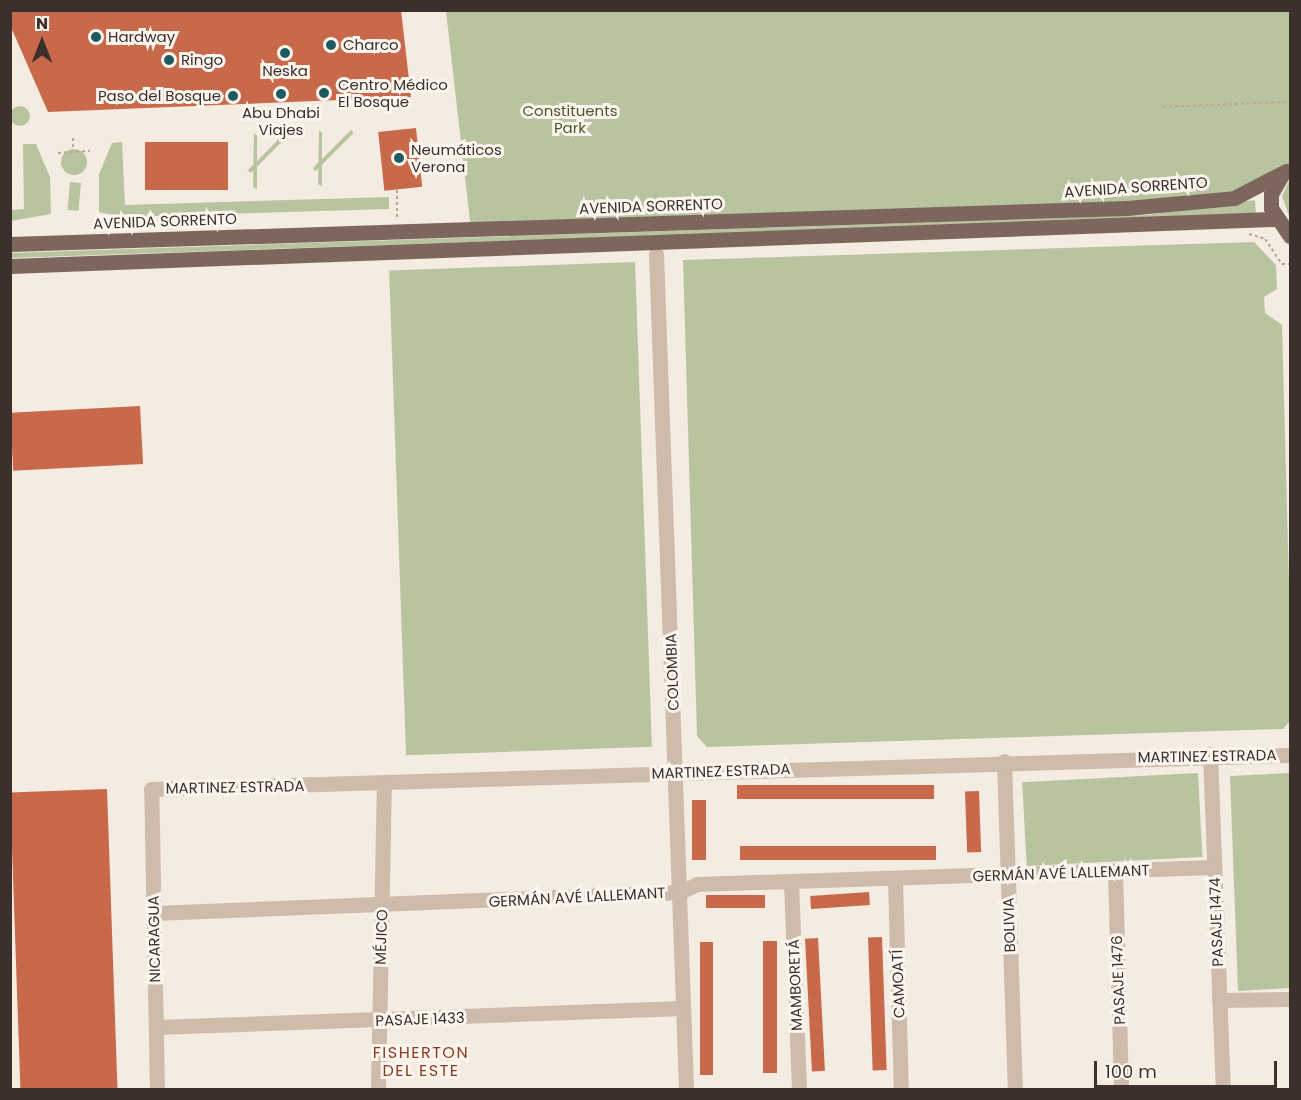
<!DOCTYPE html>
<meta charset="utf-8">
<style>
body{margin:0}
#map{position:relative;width:1301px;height:1100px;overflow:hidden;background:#f4ebe1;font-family:Poppins,sans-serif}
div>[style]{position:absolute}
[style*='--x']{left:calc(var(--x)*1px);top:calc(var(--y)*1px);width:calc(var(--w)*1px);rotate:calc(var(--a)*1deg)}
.green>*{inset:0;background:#b8c4a0;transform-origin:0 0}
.round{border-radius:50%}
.building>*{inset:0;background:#c8694b;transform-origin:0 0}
.path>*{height:2px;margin-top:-1px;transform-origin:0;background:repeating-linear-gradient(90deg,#b9a596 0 3px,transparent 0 6px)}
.minor>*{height:15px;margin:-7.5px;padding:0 7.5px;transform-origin:7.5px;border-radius:7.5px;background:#cdbbac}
.major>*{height:15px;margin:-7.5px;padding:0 7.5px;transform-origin:7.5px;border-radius:7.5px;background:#7d675c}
.dots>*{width:16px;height:16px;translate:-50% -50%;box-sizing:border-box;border:3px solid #fbf5ee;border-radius:50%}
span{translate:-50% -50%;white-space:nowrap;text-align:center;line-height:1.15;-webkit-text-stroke:6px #fbf5ee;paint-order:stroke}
.poi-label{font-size:15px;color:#3b302b}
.left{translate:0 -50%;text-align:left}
.right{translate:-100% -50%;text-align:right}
.park-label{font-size:15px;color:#4a5a2e}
.street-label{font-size:15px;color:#3b302b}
.neighbourhood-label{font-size:16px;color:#8c3b22;letter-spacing:1.5px}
.frame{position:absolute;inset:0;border:12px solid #3b302b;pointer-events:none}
.north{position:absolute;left:12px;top:12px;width:60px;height:60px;-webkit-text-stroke:4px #fbf5ee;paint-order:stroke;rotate:0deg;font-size:16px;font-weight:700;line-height:24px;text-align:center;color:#3b302b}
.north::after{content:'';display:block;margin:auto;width:21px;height:27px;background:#3b302b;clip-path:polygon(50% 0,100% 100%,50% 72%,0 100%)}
.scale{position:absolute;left:1094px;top:1061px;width:183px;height:27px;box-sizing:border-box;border:3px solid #3b302b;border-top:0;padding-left:8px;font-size:18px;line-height:21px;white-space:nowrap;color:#3b302b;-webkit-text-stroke:4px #fbf5ee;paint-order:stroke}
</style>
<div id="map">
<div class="green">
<i style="clip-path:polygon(446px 11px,1290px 11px,1290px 168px,1234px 198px,471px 230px)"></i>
<i class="round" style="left:10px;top:106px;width:20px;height:20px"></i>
<i style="clip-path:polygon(319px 130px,322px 133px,322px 186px,318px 184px)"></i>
<i style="left:351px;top:130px;width:4px;height:54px;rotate:45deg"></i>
<i style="left:286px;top:132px;width:4px;height:54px;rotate:45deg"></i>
<i style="clip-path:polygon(254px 133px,257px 136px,257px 189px,253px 187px)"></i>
<i style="clip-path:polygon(122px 142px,125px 205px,389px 197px,389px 209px,122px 217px,99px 212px,99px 174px,112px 143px)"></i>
<i style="clip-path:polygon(23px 144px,36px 144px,50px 177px,51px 214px,11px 221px,11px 210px,24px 209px)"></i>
<i class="round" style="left:61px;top:149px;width:26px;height:26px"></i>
<i style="clip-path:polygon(1290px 179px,1290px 219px,1282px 196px)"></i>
<i style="left:70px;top:182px;width:11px;height:28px;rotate:5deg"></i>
<i style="clip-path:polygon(1255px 200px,1256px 215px,11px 258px,10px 253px,1148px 215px)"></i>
<i style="clip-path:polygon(1254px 242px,1276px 265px,1277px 289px,1264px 297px,1265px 313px,1282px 325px,1290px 619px,1290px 721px,1283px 729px,707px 747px,697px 736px,683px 260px)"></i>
<i style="left:635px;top:262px;width:485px;height:246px;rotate:88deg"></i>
<i style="left:1198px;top:773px;width:84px;height:176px;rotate:87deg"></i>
<i style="clip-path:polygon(1290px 773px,1290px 988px,1238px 991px,1230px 776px)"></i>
</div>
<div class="building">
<i style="clip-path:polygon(10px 10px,401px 10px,411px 97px,48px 112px,10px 25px)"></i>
<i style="left:416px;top:128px;width:59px;height:38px;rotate:84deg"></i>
<i style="left:145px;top:142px;width:83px;height:48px"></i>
<i style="left:140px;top:406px;width:58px;height:130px;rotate:87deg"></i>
<i style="left:934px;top:785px;width:14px;height:197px;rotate:90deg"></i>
<i style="left:107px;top:789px;width:300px;height:97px;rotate:88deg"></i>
<i style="left:979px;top:791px;width:61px;height:14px;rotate:88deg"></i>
<i style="left:692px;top:800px;width:14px;height:60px"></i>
<i style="left:936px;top:846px;width:14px;height:196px;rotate:90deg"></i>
<i style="left:869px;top:892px;width:13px;height:59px;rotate:86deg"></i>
<i style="left:765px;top:895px;width:13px;height:59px;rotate:90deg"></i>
<i style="left:882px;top:937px;width:133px;height:14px;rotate:88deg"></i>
<i style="left:818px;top:938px;width:133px;height:13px;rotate:87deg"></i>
<i style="left:763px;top:941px;width:14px;height:132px"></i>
<i style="left:700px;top:942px;width:13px;height:133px"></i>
</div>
<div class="path">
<i style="--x:1163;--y:107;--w:127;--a:-2.3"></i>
<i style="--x:73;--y:138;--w:11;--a:90"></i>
<i style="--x:58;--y:153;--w:32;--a:-4"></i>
<i style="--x:397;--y:190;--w:27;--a:90"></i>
<i style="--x:1249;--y:234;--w:17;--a:17"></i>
<i style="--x:1265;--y:239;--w:30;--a:56"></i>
<i style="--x:1282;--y:264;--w:8;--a:0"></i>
</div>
<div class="minor">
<i style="--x:656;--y:254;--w:837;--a:87.94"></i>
<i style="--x:1210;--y:754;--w:336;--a:87.8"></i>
<i style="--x:1004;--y:761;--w:329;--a:88.1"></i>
<i style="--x:1115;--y:871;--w:219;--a:88.4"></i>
<i style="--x:895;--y:879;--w:211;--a:88.4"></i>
<i style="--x:791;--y:881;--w:209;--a:87.8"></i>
<i style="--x:153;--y:913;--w:527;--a:-2.28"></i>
<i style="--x:680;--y:892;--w:19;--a:-25"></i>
<i style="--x:697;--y:884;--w:517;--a:-1.88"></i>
<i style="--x:1219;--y:1000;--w:71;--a:-0.8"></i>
<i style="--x:156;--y:1027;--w:527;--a:-2.06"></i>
<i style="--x:157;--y:1090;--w:301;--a:-91.1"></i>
<i style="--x:151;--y:789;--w:1140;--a:-1.71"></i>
<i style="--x:378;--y:1090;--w:306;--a:-88.9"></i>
</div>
<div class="major">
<i style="--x:1282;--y:175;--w:22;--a:120"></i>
<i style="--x:1271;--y:194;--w:14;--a:90"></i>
<i style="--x:1271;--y:208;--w:34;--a:56"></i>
<i style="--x:10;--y:244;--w:1118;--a:-1.85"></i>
<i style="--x:1127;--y:208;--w:107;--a:-5.3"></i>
<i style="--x:1234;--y:198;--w:59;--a:-27.4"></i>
<i style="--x:10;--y:266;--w:1265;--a:-2.13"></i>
</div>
<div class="dots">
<i style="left:96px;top:37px;background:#1f5a5e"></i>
<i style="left:331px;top:45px;background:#1f5a5e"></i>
<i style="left:285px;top:53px;background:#1f5a5e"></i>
<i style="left:169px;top:60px;background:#1f5a5e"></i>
<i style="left:324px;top:93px;background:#1f5a5e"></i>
<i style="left:281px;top:94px;background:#1f5a5e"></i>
<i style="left:233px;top:96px;background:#1f5a5e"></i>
<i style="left:399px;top:158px;background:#1f5a5e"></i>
</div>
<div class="poi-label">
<span class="left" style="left:108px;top:37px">Hardway</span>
<span class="left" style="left:343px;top:45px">Charco</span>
<span class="left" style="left:181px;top:60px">Ringo</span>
<span style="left:285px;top:71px">Neska</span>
<span class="left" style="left:338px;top:93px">Centro Médico<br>El Bosque</span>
<span class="right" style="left:221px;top:96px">Paso del Bosque</span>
<span style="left:281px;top:121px">Abu Dhabi<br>Viajes</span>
<span class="left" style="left:411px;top:158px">Neumáticos<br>Verona</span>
</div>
<div class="park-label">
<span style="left:570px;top:119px">Constituents<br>Park</span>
</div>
<div class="street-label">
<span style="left:1136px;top:187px;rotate:-4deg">AVENIDA SORRENTO</span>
<span style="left:651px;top:206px;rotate:-2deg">AVENIDA SORRENTO</span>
<span style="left:165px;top:221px;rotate:-2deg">AVENIDA SORRENTO</span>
<span style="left:672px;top:672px;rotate:-92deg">COLOMBIA</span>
<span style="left:1207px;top:756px;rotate:-1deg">MARTINEZ ESTRADA</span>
<span style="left:721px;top:771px;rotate:-2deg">MARTINEZ ESTRADA</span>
<span style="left:235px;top:787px;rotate:-1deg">MARTINEZ ESTRADA</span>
<span style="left:1061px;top:873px;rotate:-2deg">GERMÁN AVÉ LALLEMANT</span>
<span style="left:577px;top:897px;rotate:-3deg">GERMÁN AVÉ LALLEMANT</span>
<span style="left:1216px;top:922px;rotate:-92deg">PASAJE 1474</span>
<span style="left:1009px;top:925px;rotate:-92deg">BOLIVIA</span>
<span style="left:381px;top:937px;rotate:-88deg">MÉJICO</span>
<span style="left:154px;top:939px;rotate:-91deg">NICARAGUA</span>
<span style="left:1118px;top:980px;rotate:-92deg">PASAJE 1476</span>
<span style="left:898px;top:984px;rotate:-92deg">CAMOATÍ</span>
<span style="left:795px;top:985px;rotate:-92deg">MAMBORETÁ</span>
<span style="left:420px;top:1019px;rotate:-2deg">PASAJE 1433</span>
</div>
<div class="neighbourhood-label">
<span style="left:421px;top:1062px">FISHERTON<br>DEL ESTE</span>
</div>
<div class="frame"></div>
<div class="north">N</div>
<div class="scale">100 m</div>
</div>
